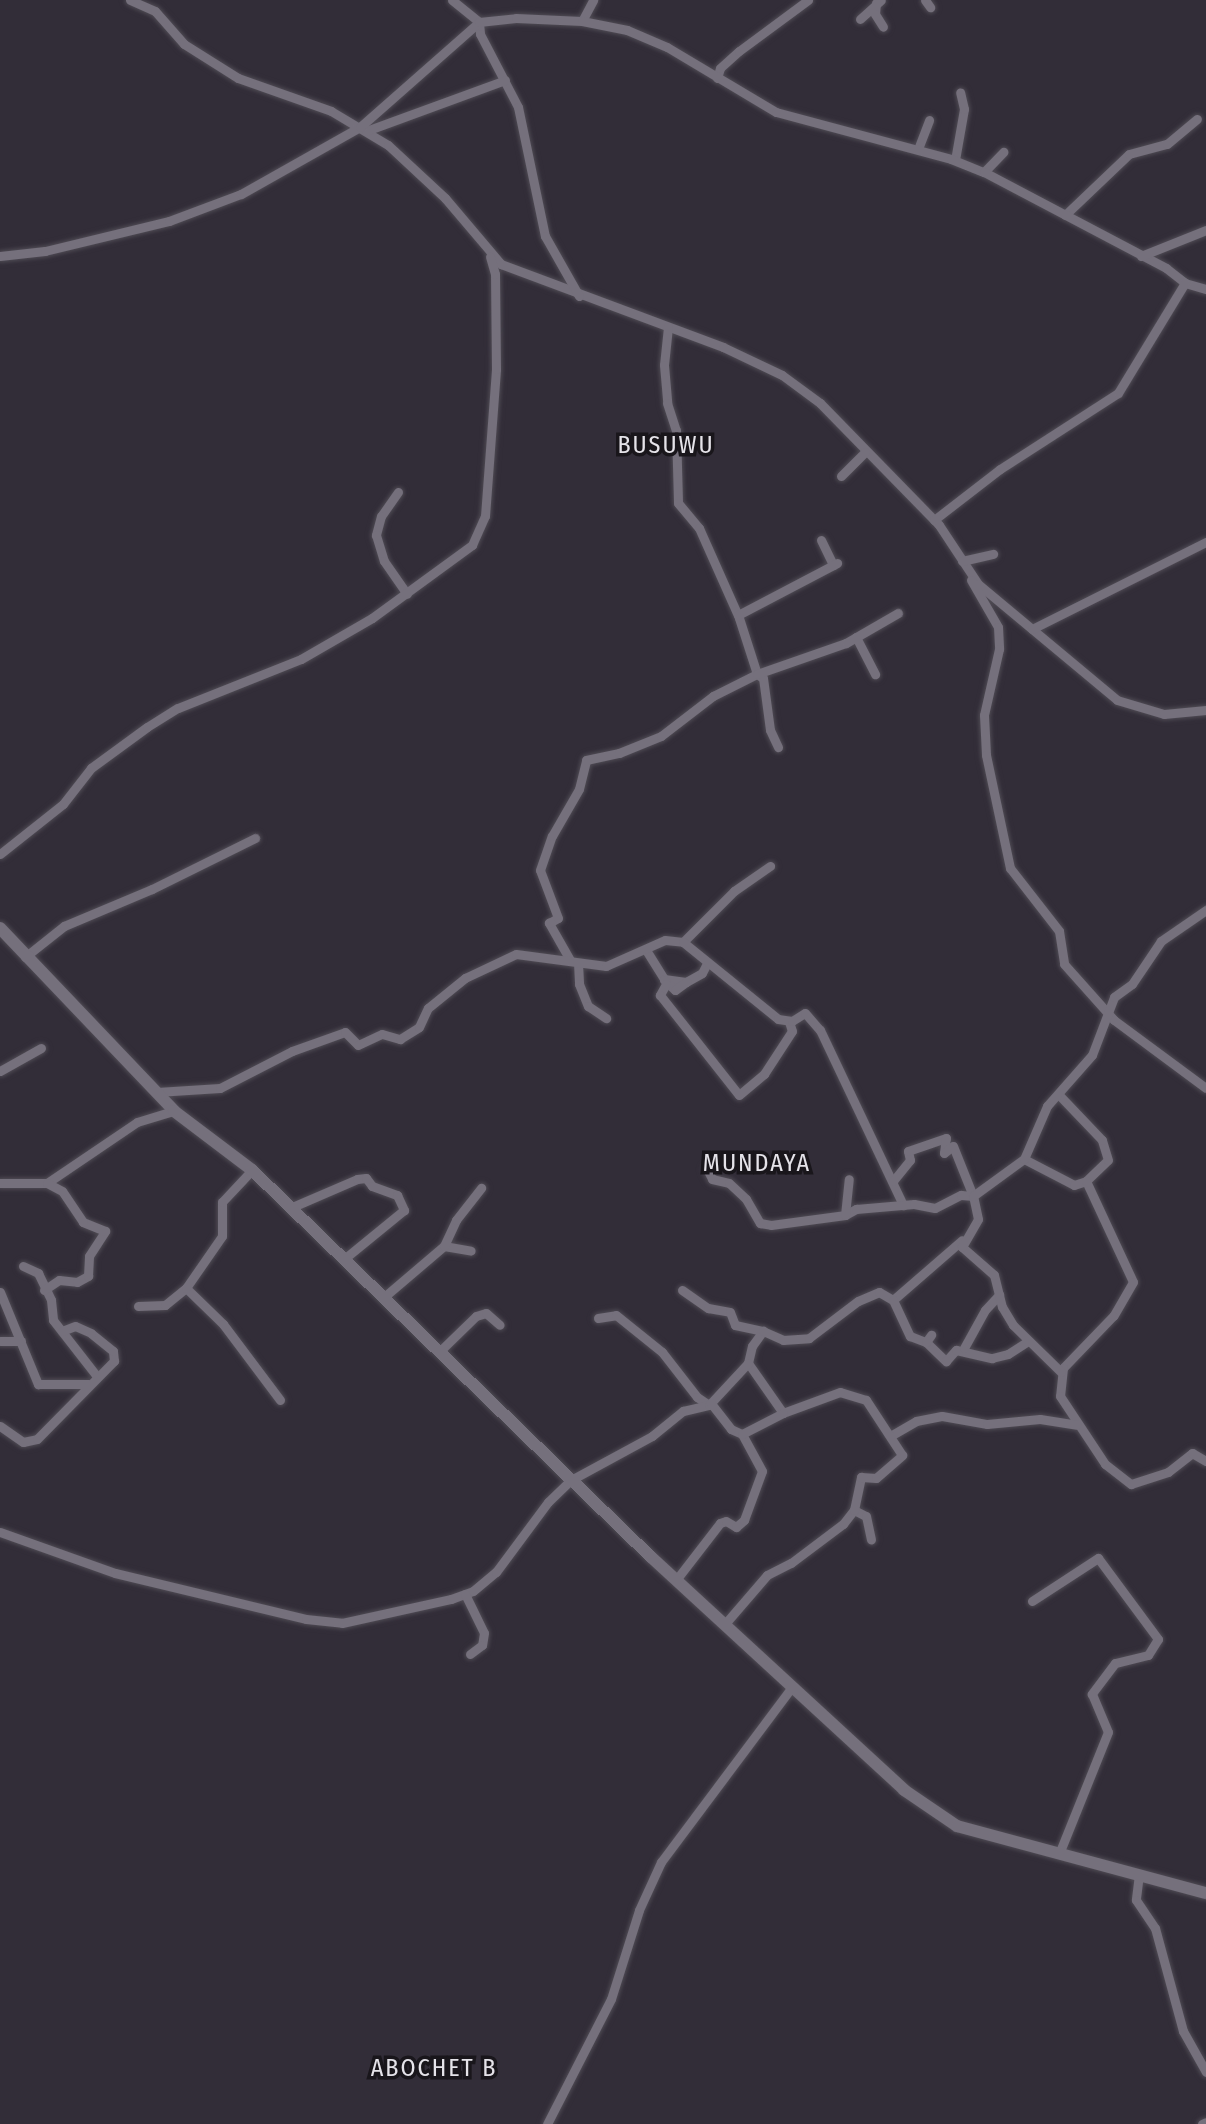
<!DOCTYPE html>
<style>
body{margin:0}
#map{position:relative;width:1206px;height:2124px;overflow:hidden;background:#322d38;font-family:"Fira Sans Condensed",sans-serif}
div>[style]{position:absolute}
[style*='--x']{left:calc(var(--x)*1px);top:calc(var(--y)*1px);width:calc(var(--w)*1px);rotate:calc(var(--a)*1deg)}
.roads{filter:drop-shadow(0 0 2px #4f4b54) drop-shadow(0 0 2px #4f4b54)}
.street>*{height:9px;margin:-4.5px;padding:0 4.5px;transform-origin:4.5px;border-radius:4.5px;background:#75707c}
.secondary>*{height:12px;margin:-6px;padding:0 6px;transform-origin:6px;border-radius:6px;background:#75707c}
span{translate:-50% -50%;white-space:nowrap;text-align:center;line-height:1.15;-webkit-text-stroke:7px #19161b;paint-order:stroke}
.quarter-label{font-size:24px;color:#e5e3e9;letter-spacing:2px}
</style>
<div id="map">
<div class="roads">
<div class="street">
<i style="--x:130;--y:0;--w:27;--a:24"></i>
<i style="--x:155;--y:11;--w:44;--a:48.7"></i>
<i style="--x:184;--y:44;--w:64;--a:32.2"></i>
<i style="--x:238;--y:78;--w:99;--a:19.5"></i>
<i style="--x:331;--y:111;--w:66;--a:30.8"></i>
<i style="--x:388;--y:145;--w:78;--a:42.9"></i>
<i style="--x:445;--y:198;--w:87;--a:49.7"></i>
<i style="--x:501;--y:264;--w:237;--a:20.5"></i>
<i style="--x:723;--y:347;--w:65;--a:25.4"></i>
<i style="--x:782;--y:375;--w:47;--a:36.4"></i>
<i style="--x:820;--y:403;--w:170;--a:45.7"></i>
<i style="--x:939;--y:525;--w:71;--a:56.5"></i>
<i style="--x:978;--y:584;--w:181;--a:39.8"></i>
<i style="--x:1117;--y:700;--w:49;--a:16.6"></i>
<i style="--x:1164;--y:714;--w:42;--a:-5.4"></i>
<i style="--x:452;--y:0;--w:35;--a:39"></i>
<i style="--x:479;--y:22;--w:12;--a:85"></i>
<i style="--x:480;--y:34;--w:82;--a:62.5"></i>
<i style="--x:518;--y:107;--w:132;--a:78.2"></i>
<i style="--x:545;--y:236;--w:69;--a:60.5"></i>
<i style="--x:925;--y:0;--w:9;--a:54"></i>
<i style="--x:876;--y:3;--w:11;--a:95"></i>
<i style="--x:875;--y:14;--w:15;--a:58"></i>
<i style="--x:860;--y:19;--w:28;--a:-42"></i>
<i style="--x:582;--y:21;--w:24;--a:-62"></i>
<i style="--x:717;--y:78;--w:10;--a:-73"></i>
<i style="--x:720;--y:68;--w:25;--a:-42"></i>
<i style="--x:739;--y:51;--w:86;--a:-36.5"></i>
<i style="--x:366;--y:131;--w:148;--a:-20.1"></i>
<i style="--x:918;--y:149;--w:31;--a:-69"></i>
<i style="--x:955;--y:160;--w:52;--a:-80"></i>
<i style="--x:964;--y:109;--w:17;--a:-103"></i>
<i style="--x:984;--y:172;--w:28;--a:-46"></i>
<i style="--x:1065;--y:215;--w:88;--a:-43.6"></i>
<i style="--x:1129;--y:154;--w:39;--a:-15"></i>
<i style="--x:1167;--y:144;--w:39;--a:-40"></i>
<i style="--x:0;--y:256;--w:45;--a:-6.3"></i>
<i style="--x:45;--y:251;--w:128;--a:-13.6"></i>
<i style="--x:169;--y:221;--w:77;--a:-20.6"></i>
<i style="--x:241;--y:194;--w:137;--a:-29.4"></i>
<i style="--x:360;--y:127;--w:159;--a:-41.4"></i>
<i style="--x:479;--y:22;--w:37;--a:-6"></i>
<i style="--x:516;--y:18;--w:66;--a:2.6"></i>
<i style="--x:582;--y:21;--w:46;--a:11.3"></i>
<i style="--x:627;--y:30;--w:43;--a:23"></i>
<i style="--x:667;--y:47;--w:127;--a:30.8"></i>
<i style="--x:776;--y:112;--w:181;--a:15"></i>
<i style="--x:951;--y:159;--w:35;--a:22"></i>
<i style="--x:984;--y:172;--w:206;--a:27.8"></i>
<i style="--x:1166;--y:268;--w:24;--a:38"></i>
<i style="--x:1185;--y:283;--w:22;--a:16"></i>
<i style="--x:1141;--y:256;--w:70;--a:-21.8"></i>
<i style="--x:668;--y:327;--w:38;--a:96"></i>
<i style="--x:664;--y:365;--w:38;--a:85"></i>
<i style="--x:667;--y:403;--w:28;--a:72"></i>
<i style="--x:676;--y:430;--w:73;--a:88.4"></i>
<i style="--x:678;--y:503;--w:33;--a:50"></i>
<i style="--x:699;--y:528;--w:98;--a:66"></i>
<i style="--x:739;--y:618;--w:59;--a:72.2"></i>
<i style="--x:757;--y:674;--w:7;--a:34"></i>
<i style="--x:763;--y:678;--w:52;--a:82.3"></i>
<i style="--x:770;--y:730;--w:19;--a:65"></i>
<i style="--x:841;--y:476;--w:34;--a:-45"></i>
<i style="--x:398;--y:492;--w:29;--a:125"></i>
<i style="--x:381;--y:516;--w:20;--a:105"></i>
<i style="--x:376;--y:535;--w:27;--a:73"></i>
<i style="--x:384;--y:561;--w:40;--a:55.1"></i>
<i style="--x:934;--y:520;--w:83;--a:-37.7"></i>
<i style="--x:1000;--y:469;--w:140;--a:-32.8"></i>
<i style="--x:1118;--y:393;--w:129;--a:-58.7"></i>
<i style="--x:821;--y:540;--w:28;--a:64"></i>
<i style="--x:962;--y:561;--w:32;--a:-13"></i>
<i style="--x:971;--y:580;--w:54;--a:60.1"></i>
<i style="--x:998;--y:627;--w:22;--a:87"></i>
<i style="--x:999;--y:649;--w:68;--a:102.8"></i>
<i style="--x:984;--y:715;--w:40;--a:87.1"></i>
<i style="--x:986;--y:755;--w:116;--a:78"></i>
<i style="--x:1010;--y:868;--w:80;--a:52.1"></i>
<i style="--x:1059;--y:931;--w:33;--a:81"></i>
<i style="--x:1064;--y:964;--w:75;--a:48.2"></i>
<i style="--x:1114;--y:1020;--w:114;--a:36.5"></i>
<i style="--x:738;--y:615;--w:112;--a:-27.7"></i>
<i style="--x:1032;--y:629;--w:195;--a:-26.6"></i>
<i style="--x:856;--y:637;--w:42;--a:62.8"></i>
<i style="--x:0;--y:854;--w:80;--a:-38.4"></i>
<i style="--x:63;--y:804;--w:46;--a:-52.1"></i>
<i style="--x:91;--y:768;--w:69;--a:-36.2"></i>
<i style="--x:147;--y:727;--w:36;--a:-32"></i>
<i style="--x:178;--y:708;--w:132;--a:-21.7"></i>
<i style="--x:301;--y:659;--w:82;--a:-30"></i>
<i style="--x:372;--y:618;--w:124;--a:-36.1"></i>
<i style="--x:472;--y:545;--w:32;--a:-66"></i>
<i style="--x:485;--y:516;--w:147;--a:-85.7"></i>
<i style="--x:496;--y:369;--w:95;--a:-90.6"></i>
<i style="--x:495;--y:274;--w:18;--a:-106"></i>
<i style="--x:683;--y:942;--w:72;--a:-45"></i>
<i style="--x:734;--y:891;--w:44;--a:-34.8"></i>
<i style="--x:646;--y:950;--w:34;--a:58"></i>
<i style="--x:664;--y:979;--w:22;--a:8"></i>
<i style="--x:686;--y:982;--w:18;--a:-29"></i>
<i style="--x:702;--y:973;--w:11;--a:-63"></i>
<i style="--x:25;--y:957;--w:50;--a:-38.5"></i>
<i style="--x:64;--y:926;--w:95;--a:-22.8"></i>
<i style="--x:152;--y:889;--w:115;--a:-26.3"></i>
<i style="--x:570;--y:960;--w:43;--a:-119.6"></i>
<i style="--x:549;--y:923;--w:10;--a:-29"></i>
<i style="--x:558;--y:918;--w:51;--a:-110.6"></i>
<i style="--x:540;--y:870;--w:36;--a:-71"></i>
<i style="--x:552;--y:836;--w:54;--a:-60.1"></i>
<i style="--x:579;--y:789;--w:30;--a:-76"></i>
<i style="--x:586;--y:760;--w:34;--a:-12"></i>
<i style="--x:619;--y:753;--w:45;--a:-22"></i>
<i style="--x:661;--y:736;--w:66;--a:-37.6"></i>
<i style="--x:713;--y:696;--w:49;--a:-26.6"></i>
<i style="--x:757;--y:674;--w:94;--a:-19.2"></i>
<i style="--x:846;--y:643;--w:60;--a:-30"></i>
<i style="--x:578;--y:963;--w:21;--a:87"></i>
<i style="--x:579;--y:984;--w:24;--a:68"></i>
<i style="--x:588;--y:1006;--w:22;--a:34"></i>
<i style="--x:664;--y:980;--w:15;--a:42"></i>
<i style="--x:675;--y:990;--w:14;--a:-36"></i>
<i style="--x:666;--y:984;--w:13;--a:119"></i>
<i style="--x:660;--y:995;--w:127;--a:51.7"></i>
<i style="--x:739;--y:1095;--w:33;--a:-40"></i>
<i style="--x:764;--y:1074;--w:51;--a:-56.9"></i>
<i style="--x:792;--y:1031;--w:9;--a:-108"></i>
<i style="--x:0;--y:1071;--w:47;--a:-29.3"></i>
<i style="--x:157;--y:1092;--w:63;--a:-3.6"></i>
<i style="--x:220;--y:1088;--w:81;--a:-27.2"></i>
<i style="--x:292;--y:1051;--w:56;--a:-19.7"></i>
<i style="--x:345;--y:1032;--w:18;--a:45"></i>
<i style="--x:358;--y:1045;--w:26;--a:-25"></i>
<i style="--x:382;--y:1034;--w:19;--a:16"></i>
<i style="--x:400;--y:1039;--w:22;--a:-32"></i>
<i style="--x:419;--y:1027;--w:21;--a:-65"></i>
<i style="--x:428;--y:1008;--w:48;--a:-39"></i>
<i style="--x:465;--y:978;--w:56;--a:-25.2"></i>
<i style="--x:516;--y:954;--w:91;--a:7.6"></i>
<i style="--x:606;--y:966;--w:64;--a:-23.8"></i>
<i style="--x:665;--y:940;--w:18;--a:6"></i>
<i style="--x:683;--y:942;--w:122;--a:39"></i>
<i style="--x:778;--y:1019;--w:14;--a:8"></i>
<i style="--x:792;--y:1021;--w:15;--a:-32"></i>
<i style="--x:805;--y:1013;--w:23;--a:49"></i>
<i style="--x:820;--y:1030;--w:194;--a:64.6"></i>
<i style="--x:1024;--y:1159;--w:56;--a:27.5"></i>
<i style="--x:1074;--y:1185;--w:13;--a:-18"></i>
<i style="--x:1086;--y:1181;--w:30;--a:-44"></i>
<i style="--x:1108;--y:1160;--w:21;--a:-107"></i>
<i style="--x:1102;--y:1140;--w:62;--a:-133.7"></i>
<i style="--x:707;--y:1169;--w:11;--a:63"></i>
<i style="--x:712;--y:1179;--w:17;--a:13"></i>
<i style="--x:729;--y:1183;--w:23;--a:43"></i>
<i style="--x:746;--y:1199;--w:28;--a:60"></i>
<i style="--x:760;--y:1223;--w:11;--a:10"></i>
<i style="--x:771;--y:1225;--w:75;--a:-7.7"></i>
<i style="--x:845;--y:1215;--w:13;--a:-29"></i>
<i style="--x:856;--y:1209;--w:58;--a:-4.9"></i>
<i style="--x:914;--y:1204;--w:21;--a:11"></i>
<i style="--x:935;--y:1208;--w:29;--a:-27"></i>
<i style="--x:961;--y:1195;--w:12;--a:5"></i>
<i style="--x:893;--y:1181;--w:27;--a:-51"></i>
<i style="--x:910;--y:1160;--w:9;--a:-103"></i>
<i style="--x:908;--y:1151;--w:40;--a:-18.9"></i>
<i style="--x:946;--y:1138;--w:15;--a:98"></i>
<i style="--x:944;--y:1153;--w:11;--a:-38"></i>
<i style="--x:953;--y:1146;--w:54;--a:68.2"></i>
<i style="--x:1086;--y:1181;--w:111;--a:65"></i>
<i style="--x:1133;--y:1282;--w:39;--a:120"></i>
<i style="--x:1113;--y:1316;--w:72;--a:133.9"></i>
<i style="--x:1063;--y:1368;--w:28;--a:96"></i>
<i style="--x:1060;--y:1396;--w:82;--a:56.5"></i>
<i style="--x:1105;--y:1464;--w:33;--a:38"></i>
<i style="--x:1131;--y:1484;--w:39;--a:-18"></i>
<i style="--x:1168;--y:1472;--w:31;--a:-38"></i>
<i style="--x:1192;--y:1453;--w:16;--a:30"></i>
<i style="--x:0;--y:1183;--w:47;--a:0"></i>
<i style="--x:47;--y:1183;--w:109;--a:-34.1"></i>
<i style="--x:137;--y:1122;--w:39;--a:-17"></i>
<i style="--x:290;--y:1208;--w:73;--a:-23.4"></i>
<i style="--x:357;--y:1179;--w:9;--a:-6"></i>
<i style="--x:366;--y:1178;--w:10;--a:53"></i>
<i style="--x:372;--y:1186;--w:27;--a:20"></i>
<i style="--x:397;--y:1195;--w:17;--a:65"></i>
<i style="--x:404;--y:1210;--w:77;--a:140.8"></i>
<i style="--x:845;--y:1215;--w:36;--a:-84"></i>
<i style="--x:444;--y:1246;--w:27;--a:10"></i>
<i style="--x:23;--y:1266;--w:17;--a:25"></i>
<i style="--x:38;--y:1273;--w:30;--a:64"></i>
<i style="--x:51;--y:1300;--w:20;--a:84"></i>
<i style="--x:53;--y:1320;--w:70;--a:52"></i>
<i style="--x:186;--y:1288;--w:52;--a:44.2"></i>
<i style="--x:223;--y:1324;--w:95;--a:53.1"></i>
<i style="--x:44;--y:1290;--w:18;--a:-34"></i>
<i style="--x:59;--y:1280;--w:18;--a:6"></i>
<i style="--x:77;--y:1282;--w:13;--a:-29"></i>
<i style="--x:88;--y:1276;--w:20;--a:-87"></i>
<i style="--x:89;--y:1256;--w:30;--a:-57"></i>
<i style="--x:105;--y:1231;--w:24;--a:-158"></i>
<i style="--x:83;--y:1222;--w:37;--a:-124"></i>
<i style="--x:62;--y:1191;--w:17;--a:-152"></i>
<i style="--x:682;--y:1290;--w:32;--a:35"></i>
<i style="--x:708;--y:1308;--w:22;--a:10"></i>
<i style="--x:730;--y:1312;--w:14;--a:69"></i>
<i style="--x:735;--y:1325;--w:29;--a:12"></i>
<i style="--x:0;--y:1292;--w:100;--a:67.6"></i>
<i style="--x:38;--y:1384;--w:50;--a:0"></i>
<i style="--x:384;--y:1297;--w:79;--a:-40.4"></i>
<i style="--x:444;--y:1246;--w:29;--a:-65"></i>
<i style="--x:456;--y:1220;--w:41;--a:-52"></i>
<i style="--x:893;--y:1300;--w:91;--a:-41"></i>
<i style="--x:138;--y:1306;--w:27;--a:-2"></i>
<i style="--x:165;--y:1305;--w:27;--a:-39"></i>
<i style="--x:186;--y:1288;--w:63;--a:-55.3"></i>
<i style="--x:222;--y:1236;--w:34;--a:-90"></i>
<i style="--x:222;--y:1202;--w:44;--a:-46.8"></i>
<i style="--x:598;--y:1318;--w:18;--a:-9"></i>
<i style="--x:616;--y:1315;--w:59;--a:38.8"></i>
<i style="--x:662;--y:1352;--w:57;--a:52.1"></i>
<i style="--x:697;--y:1397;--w:14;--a:34"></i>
<i style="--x:0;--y:1341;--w:21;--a:0"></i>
<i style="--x:926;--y:1342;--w:28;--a:44"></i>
<i style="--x:946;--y:1361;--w:15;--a:-48"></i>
<i style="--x:956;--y:1350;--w:37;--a:13"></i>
<i style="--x:992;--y:1358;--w:16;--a:-14"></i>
<i style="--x:1008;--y:1354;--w:24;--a:-33"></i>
<i style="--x:964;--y:1348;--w:43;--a:-61.1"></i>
<i style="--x:985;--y:1310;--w:21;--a:-47"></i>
<i style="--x:440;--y:1351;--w:50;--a:-44.2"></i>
<i style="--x:476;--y:1316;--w:10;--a:-17"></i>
<i style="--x:486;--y:1313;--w:18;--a:41"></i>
<i style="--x:1061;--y:1372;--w:67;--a:-135.6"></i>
<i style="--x:1013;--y:1325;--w:21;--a:-121"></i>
<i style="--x:1002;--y:1307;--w:33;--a:-104"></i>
<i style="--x:994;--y:1275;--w:43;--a:-138.8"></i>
<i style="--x:962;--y:1247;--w:32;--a:-60"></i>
<i style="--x:978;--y:1219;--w:24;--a:-102"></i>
<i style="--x:973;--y:1196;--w:63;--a:-36"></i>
<i style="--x:1024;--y:1159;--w:58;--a:-66.5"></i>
<i style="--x:1047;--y:1106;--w:68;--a:-48.6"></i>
<i style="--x:1092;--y:1055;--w:62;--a:-69.2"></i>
<i style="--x:1114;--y:997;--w:22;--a:-36"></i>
<i style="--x:1132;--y:984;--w:52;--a:-56"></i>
<i style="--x:1161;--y:941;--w:55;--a:-34.6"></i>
<i style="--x:783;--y:1413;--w:61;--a:-125"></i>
<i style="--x:748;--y:1363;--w:17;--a:-77"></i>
<i style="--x:752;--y:1346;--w:19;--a:-54"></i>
<i style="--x:763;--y:1331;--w:22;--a:24"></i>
<i style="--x:783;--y:1340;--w:26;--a:-4"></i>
<i style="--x:809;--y:1338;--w:61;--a:-37.1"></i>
<i style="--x:858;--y:1301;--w:23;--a:-23"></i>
<i style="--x:879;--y:1292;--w:16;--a:30"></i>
<i style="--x:893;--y:1300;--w:40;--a:65"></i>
<i style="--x:910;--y:1336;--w:17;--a:21"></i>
<i style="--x:926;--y:1342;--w:9;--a:-54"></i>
<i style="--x:0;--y:1426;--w:28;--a:35"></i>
<i style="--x:23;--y:1442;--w:14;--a:-12"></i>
<i style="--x:37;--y:1439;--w:110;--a:-45.4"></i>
<i style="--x:114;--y:1361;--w:10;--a:-96"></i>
<i style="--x:113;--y:1351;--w:28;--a:-141"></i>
<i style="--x:91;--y:1333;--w:17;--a:-156"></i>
<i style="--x:75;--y:1326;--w:14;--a:159"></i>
<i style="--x:892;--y:1435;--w:28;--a:-30"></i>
<i style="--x:916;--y:1421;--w:26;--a:-11"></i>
<i style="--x:942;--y:1416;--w:46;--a:10.1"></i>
<i style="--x:987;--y:1424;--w:53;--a:-5.4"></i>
<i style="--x:1040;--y:1419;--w:37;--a:9"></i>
<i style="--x:854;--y:1510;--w:13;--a:27"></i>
<i style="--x:866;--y:1516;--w:24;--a:78"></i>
<i style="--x:0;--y:1532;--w:122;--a:19.6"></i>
<i style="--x:115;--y:1573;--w:196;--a:13.5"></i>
<i style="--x:306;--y:1619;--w:36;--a:6"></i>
<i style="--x:342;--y:1623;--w:112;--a:-12.4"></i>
<i style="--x:451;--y:1599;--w:23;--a:-20"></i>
<i style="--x:473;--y:1591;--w:30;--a:-40"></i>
<i style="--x:496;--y:1572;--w:87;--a:-53.4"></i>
<i style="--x:548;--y:1502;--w:32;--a:-44"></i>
<i style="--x:571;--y:1480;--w:92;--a:-28.5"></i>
<i style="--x:652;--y:1436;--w:40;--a:-39"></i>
<i style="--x:683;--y:1411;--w:27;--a:-13"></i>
<i style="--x:709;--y:1405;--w:57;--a:-47.1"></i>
<i style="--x:676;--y:1580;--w:72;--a:-52.3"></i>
<i style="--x:720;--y:1523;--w:6;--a:-18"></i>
<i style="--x:726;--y:1521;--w:12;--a:31"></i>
<i style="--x:736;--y:1527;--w:11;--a:-41"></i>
<i style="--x:744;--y:1520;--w:52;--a:-69.8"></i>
<i style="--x:762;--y:1471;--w:42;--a:-118.4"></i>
<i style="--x:742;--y:1434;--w:12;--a:-156"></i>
<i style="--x:731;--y:1429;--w:33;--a:-128"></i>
<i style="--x:465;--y:1594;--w:43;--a:64"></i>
<i style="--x:484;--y:1633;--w:12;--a:99"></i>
<i style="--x:482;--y:1645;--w:15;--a:143"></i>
<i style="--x:1032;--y:1601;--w:79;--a:-33.1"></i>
<i style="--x:1098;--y:1558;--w:101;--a:53.5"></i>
<i style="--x:1158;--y:1639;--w:19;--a:122"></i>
<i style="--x:1148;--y:1655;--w:34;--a:166"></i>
<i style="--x:1115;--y:1663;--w:39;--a:127"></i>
<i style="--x:1092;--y:1694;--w:41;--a:67.2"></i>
<i style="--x:1108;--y:1732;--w:131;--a:111.9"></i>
<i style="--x:724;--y:1625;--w:66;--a:-49.3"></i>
<i style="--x:767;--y:1575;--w:27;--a:-27"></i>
<i style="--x:791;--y:1563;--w:65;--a:-36.9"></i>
<i style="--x:843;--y:1524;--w:18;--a:-52"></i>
<i style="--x:854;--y:1510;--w:34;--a:-78"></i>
<i style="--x:861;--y:1477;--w:15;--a:4"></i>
<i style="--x:876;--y:1478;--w:35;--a:-41"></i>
<i style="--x:902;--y:1455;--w:66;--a:-123.2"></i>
<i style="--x:866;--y:1400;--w:27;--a:-163"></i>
<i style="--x:840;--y:1392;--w:61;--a:159.8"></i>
<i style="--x:783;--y:1413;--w:46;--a:152.9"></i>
<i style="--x:1139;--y:1874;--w:26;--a:97"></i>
<i style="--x:1136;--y:1900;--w:34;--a:56"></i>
<i style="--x:1155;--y:1928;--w:107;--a:74.8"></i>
<i style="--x:1183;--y:2031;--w:47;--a:60.7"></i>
<i style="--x:547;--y:2124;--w:140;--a:-62.9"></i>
<i style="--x:611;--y:1999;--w:93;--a:-72.5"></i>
<i style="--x:639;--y:1910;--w:53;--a:-65.4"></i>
<i style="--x:661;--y:1862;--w:217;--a:-53.2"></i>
<i style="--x:1202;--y:2124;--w:4;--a:-27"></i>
</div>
<div class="secondary">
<i style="--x:0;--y:928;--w:253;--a:46.4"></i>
<i style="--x:174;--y:1111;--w:98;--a:37.1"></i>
<i style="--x:252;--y:1170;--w:556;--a:44.13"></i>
<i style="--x:651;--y:1557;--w:344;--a:42.6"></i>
<i style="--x:904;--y:1790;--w:64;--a:34.2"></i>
<i style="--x:957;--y:1826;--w:258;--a:15.1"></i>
</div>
</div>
<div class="quarter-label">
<span style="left:666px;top:446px">BUSUWU</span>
<span style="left:757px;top:1164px">MUNDAYA</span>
<span style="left:434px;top:2069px">ABOCHET B</span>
</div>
</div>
